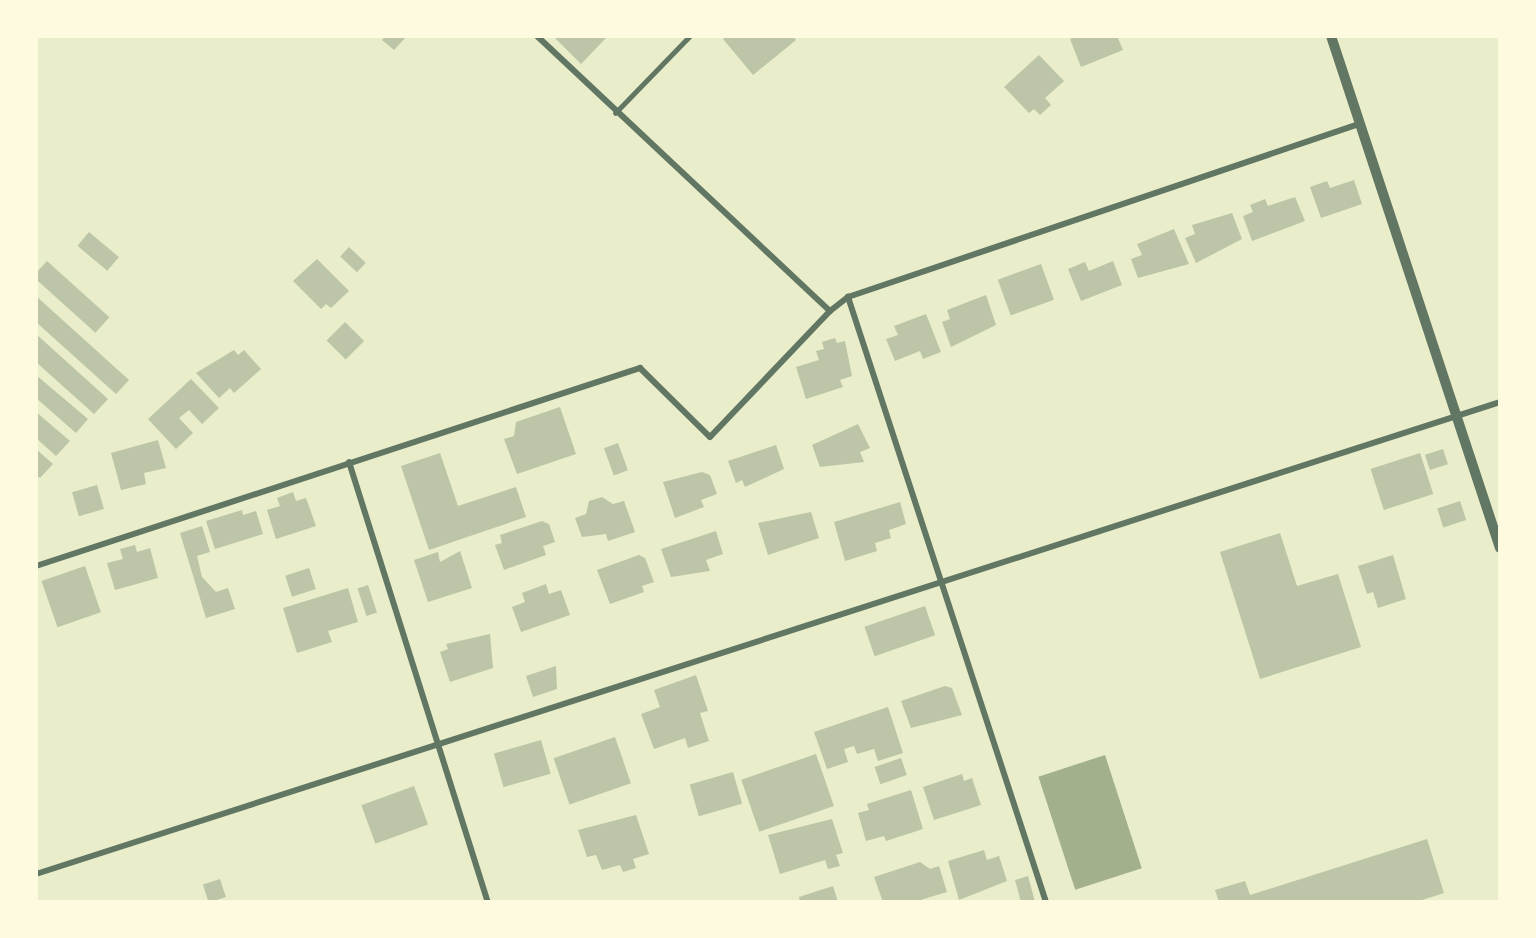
<!DOCTYPE html>
<style>
body{margin:0}
#map{position:relative;width:1536px;height:938px;overflow:hidden;background:#e9edc9;font-family:Barlow,sans-serif}
div>[style]{position:absolute}
[style*='--x']{left:calc(var(--x)*1px);top:calc(var(--y)*1px);width:calc(var(--w)*1px);rotate:calc(var(--a)*1deg)}
.water>*{inset:0;background:#a3b18a;transform-origin:0 0}
.building>*{inset:0;background:#bcc5a7;transform-origin:0 0}
.service>*{height:4.5px;margin:-2.25px;padding:0 2.25px;transform-origin:2.25px;border-radius:2.25px;background:#617663}
.minor>*{height:6px;margin:-3px;padding:0 3px;transform-origin:3px;border-radius:3px;background:#617663}
.tertiary>*{height:10px;margin:-5px;padding:0 5px;transform-origin:5px;border-radius:5px;background:#617663}
span{translate:-50% -50%;white-space:nowrap;text-align:center;line-height:1.15;-webkit-text-stroke:6px #fefae0;paint-order:stroke}
.frame{position:absolute;inset:0;border:38px solid #fefae0;pointer-events:none}
</style>
<div id="map">
<div class="water">
<i style="left:1105px;top:755px;width:119px;height:70px;rotate:72deg"></i>
</div>
<div class="building">
<i style="clip-path:polygon(386px 36px,407px 36px,394px 50px,382px 40px)"></i>
<i style="clip-path:polygon(553px 36px,608px 36px,581px 64px)"></i>
<i style="clip-path:polygon(727px 36px,793px 36px,796px 40px,753px 75px,723px 39px)"></i>
<i style="clip-path:polygon(1077px 36px,1117px 36px,1123px 50px,1081px 67px,1070px 39px)"></i>
<i style="clip-path:polygon(1039px 55px,1064px 81px,1045px 98px,1051px 105px,1040px 115px,1034px 109px,1029px 113px,1004px 87px)"></i>
<i style="clip-path:polygon(1354px 180px,1362px 204px,1321px 218px,1310px 187px,1327px 181px,1330px 188px)"></i>
<i style="clip-path:polygon(1295px 197px,1305px 221px,1252px 241px,1243px 216px,1253px 212px,1250px 205px,1265px 199px,1268px 206px)"></i>
<i style="clip-path:polygon(1232px 213px,1242px 239px,1196px 263px,1185px 238px,1195px 234px,1192px 225px)"></i>
<i style="clip-path:polygon(1174px 229px,1189px 264px,1138px 278px,1131px 259px,1142px 255px,1137px 244px)"></i>
<i style="left:89px;top:232px;width:39px;height:18px;rotate:40deg"></i>
<i style="left:349px;top:247px;width:23px;height:13px;rotate:43deg"></i>
<i style="clip-path:polygon(317px 259px,349px 291px,331px 308px,326px 304px,321px 309px,293px 281px)"></i>
<i style="left:47px;top:261px;width:84px;height:21px;rotate:42deg"></i>
<i style="clip-path:polygon(1113px 261px,1122px 285px,1081px 301px,1068px 269px,1085px 262px,1089px 271px)"></i>
<i style="left:1041px;top:264px;width:38px;height:46px;rotate:70deg"></i>
<i style="clip-path:polygon(986px 295px,996px 325px,951px 347px,942px 322px,950px 319px,947px 310px)"></i>
<i style="clip-path:polygon(36px 296px,129px 380px,116px 394px,36px 322px)"></i>
<i style="clip-path:polygon(926px 314px,941px 352px,923px 359px,920px 351px,895px 361px,886px 339px,898px 335px,894px 326px)"></i>
<i style="left:345px;top:322px;width:27px;height:26px;rotate:45deg"></i>
<i style="clip-path:polygon(36px 334px,108px 399px,94px 414px,36px 362px)"></i>
<i style="clip-path:polygon(835px 338px,837px 343px,845px 341px,852px 376px,840px 380px,843px 387px,806px 399px,796px 367px,819px 360px,816px 351px,824px 349px,822px 342px)"></i>
<i style="clip-path:polygon(234px 350px,238px 355px,244px 350px,261px 369px,234px 393px,230px 388px,219px 398px,196px 373px)"></i>
<i style="clip-path:polygon(36px 375px,88px 419px,76px 433px,36px 398px)"></i>
<i style="clip-path:polygon(191px 379px,219px 408px,202px 424px,189px 410px,179px 418px,193px 433px,176px 449px,148px 419px)"></i>
<i style="clip-path:polygon(560px 407px,576px 454px,517px 474px,504px 439px,514px 436px,516px 422px)"></i>
<i style="clip-path:polygon(36px 412px,70px 441px,56px 456px,36px 438px)"></i>
<i style="clip-path:polygon(858px 424px,870px 448px,860px 452px,864px 462px,820px 467px,812px 445px)"></i>
<i style="clip-path:polygon(158px 440px,166px 468px,144px 473px,146px 484px,121px 490px,111px 453px)"></i>
<i style="left:618px;top:443px;width:29px;height:15px;rotate:70deg"></i>
<i style="clip-path:polygon(776px 445px,784px 469px,745px 487px,742px 480px,736px 483px,728px 461px)"></i>
<i style="clip-path:polygon(36px 449px,53px 464px,40px 478px,36px 475px)"></i>
<i style="left:1443px;top:449px;width:16px;height:19px;rotate:72deg"></i>
<i style="clip-path:polygon(440px 453px,458px 506px,516px 487px,526px 517px,429px 550px,401px 466px)"></i>
<i style="left:1420px;top:453px;width:43px;height:52px;rotate:72deg"></i>
<i style="clip-path:polygon(702px 472px,710px 475px,717px 494px,701px 500px,704px 507px,675px 518px,663px 482px)"></i>
<i style="left:97px;top:485px;width:25px;height:26px;rotate:74deg"></i>
<i style="clip-path:polygon(293px 492px,296px 501px,306px 498px,316px 526px,276px 539px,267px 510px,280px 506px,277px 498px)"></i>
<i style="clip-path:polygon(602px 497px,613px 504px,624px 501px,635px 532px,608px 541px,606px 534px,582px 537px,575px 518px,586px 514px,589px 501px)"></i>
<i style="left:1460px;top:501px;width:20px;height:24px;rotate:72deg"></i>
<i style="clip-path:polygon(900px 502px,906px 524px,889px 530px,891px 538px,875px 543px,877px 551px,845px 561px,834px 522px)"></i>
<i style="clip-path:polygon(242px 510px,243px 515px,256px 511px,263px 534px,215px 549px,206px 521px)"></i>
<i style="clip-path:polygon(811px 512px,819px 538px,768px 555px,758px 523px)"></i>
<i style="clip-path:polygon(542px 521px,549px 524px,555px 542px,543px 546px,546px 555px,504px 570px,495px 545px,502px 543px,500px 535px)"></i>
<i style="clip-path:polygon(202px 526px,210px 552px,197px 556px,202px 577px,216px 592px,228px 588px,235px 609px,206px 618px,180px 533px)"></i>
<i style="clip-path:polygon(716px 531px,723px 554px,706px 560px,710px 571px,671px 577px,661px 549px)"></i>
<i style="clip-path:polygon(1280px 533px,1297px 586px,1338px 574px,1361px 647px,1260px 679px,1220px 552px)"></i>
<i style="clip-path:polygon(135px 545px,137px 552px,150px 548px,158px 578px,115px 590px,107px 563px,123px 559px,120px 549px)"></i>
<i style="clip-path:polygon(460px 551px,472px 588px,428px 602px,414px 560px,438px 552px,440px 562px)"></i>
<i style="clip-path:polygon(639px 555px,645px 558px,654px 582px,642px 586px,644px 592px,610px 604px,597px 570px)"></i>
<i style="clip-path:polygon(1393px 555px,1406px 599px,1378px 608px,1373px 592px,1367px 594px,1358px 566px)"></i>
<i style="left:85px;top:566px;width:49px;height:46px;rotate:71deg"></i>
<i style="left:309px;top:568px;width:22px;height:25px;rotate:72deg"></i>
<i style="clip-path:polygon(546px 584px,549px 594px,561px 590px,570px 615px,521px 632px,512px 607px,525px 602px,522px 593px)"></i>
<i style="left:368px;top:585px;width:29px;height:11px;rotate:72deg"></i>
<i style="clip-path:polygon(348px 588px,358px 622px,328px 631px,332px 642px,297px 653px,283px 608px)"></i>
<i style="left:925px;top:606px;width:31px;height:64px;rotate:71deg"></i>
<i style="clip-path:polygon(490px 634px,493px 668px,450px 682px,440px 652px,448px 649px,446px 644px)"></i>
<i style="clip-path:polygon(556px 666px,557px 689px,533px 697px,526px 676px)"></i>
<i style="clip-path:polygon(696px 675px,708px 711px,700px 713px,709px 741px,688px 748px,685px 738px,654px 749px,641px 714px,660px 707px,654px 690px)"></i>
<i style="clip-path:polygon(945px 686px,952px 688px,962px 715px,911px 728px,901px 701px)"></i>
<i style="clip-path:polygon(888px 707px,903px 753px,878px 761px,874px 749px,857px 754px,854px 746px,844px 749px,848px 762px,827px 769px,814px 732px)"></i>
<i style="left:615px;top:737px;width:49px;height:65px;rotate:71deg"></i>
<i style="left:541px;top:740px;width:35px;height:49px;rotate:74deg"></i>
<i style="left:816px;top:754px;width:55px;height:79px;rotate:71deg"></i>
<i style="left:901px;top:758px;width:18px;height:28px;rotate:71deg"></i>
<i style="left:733px;top:772px;width:33px;height:45px;rotate:74deg"></i>
<i style="clip-path:polygon(962px 774px,964px 781px,972px 778px,981px 805px,934px 820px,923px 787px)"></i>
<i style="left:414px;top:786px;width:41px;height:56px;rotate:70deg"></i>
<i style="clip-path:polygon(911px 790px,923px 829px,886px 841px,884px 836px,866px 841px,858px 813px,869px 810px,867px 804px)"></i>
<i style="clip-path:polygon(636px 815px,649px 854px,633px 859px,636px 868px,623px 872px,620px 865px,602px 870px,596px 855px,587px 857px,578px 830px)"></i>
<i style="clip-path:polygon(832px 819px,843px 853px,836px 855px,840px 866px,828px 869px,825px 860px,780px 874px,768px 835px)"></i>
<i style="clip-path:polygon(1427px 839px,1444px 893px,1416px 902px,1219px 902px,1215px 890px,1245px 881px,1250px 895px)"></i>
<i style="clip-path:polygon(984px 850px,987px 860px,999px 856px,1007px 881px,959px 900px,948px 861px)"></i>
<i style="clip-path:polygon(920px 862px,930px 869px,939px 866px,947px 892px,914px 902px,883px 902px,874px 877px)"></i>
<i style="clip-path:polygon(1028px 876px,1035px 902px,1021px 902px,1015px 880px)"></i>
<i style="left:220px;top:879px;width:19px;height:18px;rotate:72deg"></i>
<i style="clip-path:polygon(833px 886px,838px 902px,800px 902px,799px 897px)"></i>
</div>
<div class="service">
<i style="--x:615;--y:113;--w:107;--a:-45.8"></i>
</div>
<div class="minor">
<i style="--x:537;--y:36;--w:402;--a:43.2"></i>
<i style="--x:830;--y:311;--w:23;--a:-38"></i>
<i style="--x:349;--y:462;--w:461;--a:72.5"></i>
<i style="--x:36;--y:566;--w:636;--a:-18.15"></i>
<i style="--x:640;--y:368;--w:98;--a:44.6"></i>
<i style="--x:710;--y:437;--w:174;--a:-46.4"></i>
<i style="--x:36;--y:874;--w:1538;--a:-17.87"></i>
<i style="--x:1046;--y:902;--w:637;--a:-108.12"></i>
<i style="--x:848;--y:297;--w:539;--a:-18.7"></i>
</div>
<div class="tertiary">
<i style="--x:1331;--y:36;--w:539;--a:71.73"></i>
</div>
<div class="frame"></div>
</div>
